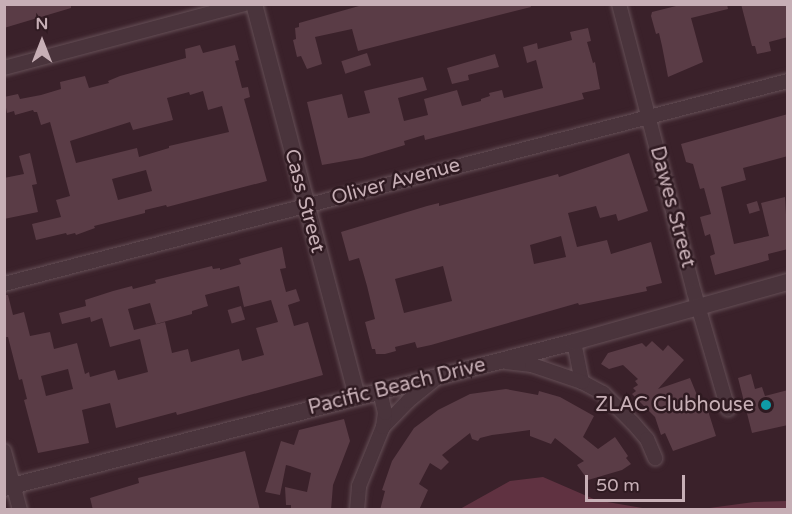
<!DOCTYPE html>
<style>
body{margin:0}
#map{position:relative;width:792px;height:514px;overflow:hidden;background:#3a212a;font-family:"Varela Round",sans-serif}
div>[style]{position:absolute}
[style*='--x']{left:calc(var(--x)*1px);top:calc(var(--y)*1px);width:calc(var(--w)*1px);rotate:calc(var(--a)*1deg)}
.water>*{inset:0;background:#603241}
.building>*{inset:0;background:#5a3c46;transform-origin:0 0}
.roads{filter:drop-shadow(0 0 2px #654f56) drop-shadow(0 0 2px #654f56)}
.minor>*{height:14px;margin:-7px;padding:0 7px;transform-origin:7px;border-radius:7px;background:#4a343c}
.tertiary>*{height:16px;margin:-8px;padding:0 8px;transform-origin:8px;border-radius:8px;background:#4a343c}
.dots>*{width:16px;height:16px;translate:-50% -50%;box-sizing:border-box;border:3px solid #2f1a21;border-radius:50%}
span{translate:-50% -50%;white-space:nowrap;text-align:center;line-height:1.15;-webkit-text-stroke:5px #2f1a21;paint-order:stroke}
.street-label{font-size:20px;color:#c7afb6}
.poi-label{font-size:20px;color:#c7afb6}
.right{translate:-100% -50%;text-align:right}
.frame{position:absolute;inset:0;border:6px solid #c7afb6;pointer-events:none}
.north{position:absolute;left:12px;top:12px;width:60px;height:60px;-webkit-text-stroke:4px #2f1a21;paint-order:stroke;rotate:0deg;font-size:16px;font-weight:700;line-height:24px;text-align:center;color:#c7afb6}
.north::after{content:'';display:block;margin:auto;width:21px;height:27px;background:#c7afb6;clip-path:polygon(50% 0,100% 100%,50% 72%,0 100%)}
.scale{position:absolute;left:585px;top:475px;width:100px;height:27px;box-sizing:border-box;border:3px solid #c7afb6;border-top:0;padding-left:8px;font-size:18px;line-height:21px;white-space:nowrap;color:#c7afb6;-webkit-text-stroke:4px #2f1a21;paint-order:stroke}
</style>
<div id="map">
<div class="water">
<i style="clip-path:polygon(543px 477px,596px 500px,648px 509px,460px 509px,510px 481px)"></i>
<i style="clip-path:polygon(787px 501px,787px 509px,702px 509px,754px 502px)"></i>
</div>
<div class="building">
<i style="clip-path:polygon(4px 4px,71px 4px,71px 8px,4px 28px)"></i>
<i style="clip-path:polygon(366px 4px,530px 4px,531px 7px,358px 51px,352px 29px,315px 37px,322px 64px,307px 69px,301px 56px,297px 57px,293px 40px,296px 39px,295px 28px,299px 27px,299px 23px)"></i>
<i style="clip-path:polygon(684px 4px,727px 4px,728px 9px,691px 18px,703px 62px,668px 77px,662px 46px,659px 33px,656px 34px,651px 16px,652px 12px)"></i>
<i style="clip-path:polygon(741px 4px,788px 4px,788px 37px,769px 42px,771px 51px,757px 54px,755px 46px,752px 46px)"></i>
<i style="clip-path:polygon(588px 28px,591px 41px,587px 42px,593px 63px,595px 62px,600px 89px,582px 93px,584px 99px,425px 140px,424px 135px,404px 141px,405px 145px,362px 158px,322px 165px,307px 102px,342px 94px,348px 118px,370px 113px,364px 91px,423px 77px,427px 90px,398px 98px,404px 121px,428px 115px,424px 99px,457px 90px,462px 106px,481px 101px,481px 99px,490px 96px,489px 93px,502px 90px,504px 98px,543px 88px,536px 60px,527px 63px,523px 47px,537px 43px,538px 49px,572px 40px,570px 32px)"></i>
<i style="clip-path:polygon(evenodd,200px 45px,203px 53px,235px 45px,239px 60px,235px 61px,242px 88px,248px 87px,250px 97px,244px 99px,267px 181px,167px 207px,166px 205px,145px 210px,145px 213px,94px 226px,95px 228px,76px 235px,75px 233px,67px 235px,66px 233px,36px 240px,32px 224px,61px 217px,56px 200px,70px 196px,50px 122px,41px 125px,37px 112px,34px 112px,33px 110px,15px 115px,14px 111px,7px 113px,4px 97px,18px 94px,20px 99px,41px 95px,61px 89px,60px 82px,85px 76px,89px 88px,109px 83px,108px 81px,120px 76px,186px 58px,185px 49px,200px 45px,203px 91px,208px 110px,222px 106px,229px 132px,169px 146px,169px 148px,139px 157px,137px 148px,76px 163px,70px 141px,130px 122px,133px 130px,173px 120px,167px 98px,189px 92px,190px 95px,203px 91px,200px 45px,146px 170px,152px 191px,118px 200px,112px 179px,146px 170px)"></i>
<i style="left:367px;top:53px;width:13px;height:27px;rotate:72deg"></i>
<i style="clip-path:polygon(495px 54px,499px 67px,468px 75px,469px 80px,452px 84px,447px 68px)"></i>
<i style="clip-path:polygon(788px 114px,788px 156px,743px 168px,746px 180px,721px 187px,734px 244px,769px 236px,761px 203px,785px 197px,788px 249px,768px 254px,769px 260px,715px 275px,710px 256px,715px 254px,710px 234px,705px 236px,700px 217px,711px 214px,704px 188px,700px 189px,693px 164px,686px 162px,681px 144px)"></i>
<i style="clip-path:polygon(30px 153px,37px 184px,32px 185px,38px 212px,4px 219px,4px 178px,24px 174px,19px 156px)"></i>
<i style="clip-path:polygon(evenodd,629px 153px,648px 211px,618px 221px,616px 214px,600px 218px,596px 206px,568px 213px,577px 247px,607px 240px,611px 254px,651px 242px,662px 283px,646px 287px,647px 291px,579px 305px,578px 303px,431px 345px,417px 348px,415px 342px,395px 347px,396px 351px,385px 354px,376px 354px,375px 349px,372px 349px,365px 322px,375px 319px,367px 286px,359px 258px,349px 261px,341px 232px,427px 206px,439px 203px,439px 206px,558px 174px,559px 177px,629px 153px,561px 236px,566px 257px,534px 264px,530px 245px,561px 236px,629px 153px,443px 266px,452px 301px,404px 313px,395px 279px,443px 266px)"></i>
<i style="left:757px;top:201px;width:10px;height:11px;rotate:73deg"></i>
<i style="clip-path:polygon(evenodd,282px 247px,286px 268px,280px 269px,286px 292px,296px 289px,300px 301px,288px 305px,294px 326px,308px 322px,323px 375px,177px 415px,176px 412px,116px 428px,110px 403px,82px 410px,89px 443px,38px 453px,24px 400px,27px 399px,22px 379px,19px 380px,8px 337px,4px 337px,4px 295px,8px 295px,13px 315px,24px 312px,30px 336px,50px 332px,54px 349px,77px 343px,85px 374px,89px 372px,90px 377px,115px 370px,118px 380px,148px 372px,140px 339px,110px 347px,102px 318px,91px 322px,90px 317px,62px 324px,59px 313px,86px 306px,85px 300px,113px 291px,132px 286px,133px 289px,156px 283px,155px 280px,212px 266px,213px 269px,220px 268px,220px 270px,241px 264px,239px 259px,282px 247px,239px 286px,244px 307px,271px 300px,278px 322px,256px 328px,264px 355px,242px 361px,239px 349px,191px 362px,188px 349px,172px 353px,165px 322px,134px 330px,128px 309px,150px 303px,156px 324px,192px 314px,192px 311px,208px 306px,205px 295px,239px 286px,282px 247px,68px 369px,73px 389px,46px 396px,41px 376px,68px 369px)"></i>
<i style="left:241px;top:306px;width:14px;height:14px;rotate:73deg"></i>
<i style="clip-path:polygon(652px 341px,663px 351px,668px 345px,684px 360px,658px 389px,690px 378px,699px 400px,704px 398px,716px 436px,673px 451px,665px 433px,661px 435px,655px 417px,632px 394px,636px 391px,633px 388px,638px 385px,635px 381px,638px 379px,623px 365px,609px 369px,601px 364px,608px 353px,642px 343px,646px 347px)"></i>
<i style="clip-path:polygon(751px 374px,755px 389px,762px 387px,765px 396px,788px 390px,788px 425px,752px 433px,738px 378px)"></i>
<i style="clip-path:polygon(506px 389px,538px 395px,539px 391px,560px 397px,594px 416px,583px 437px,598px 449px,615px 437px,628px 456px,626px 458px,631px 464px,622px 470px,588px 480px,577px 465px,584px 461px,555px 438px,551px 444px,530px 436px,530px 430px,492px 435px,480px 438px,478px 441px,472px 439px,470px 433px,442px 455px,449px 462px,441px 470px,430px 463px,419px 484px,428px 490px,419px 510px,380px 510px,385px 491px,382px 490px,392px 461px,414px 428px,438px 410px,470px 394px)"></i>
<i style="clip-path:polygon(344px 419px,350px 441px,333px 485px,331px 510px,291px 510px,291px 505px,286px 505px,285px 487px,307px 492px,311px 473px,290px 466px,286px 465px,280px 495px,265px 492px,281px 441px,294px 445px,299px 430px)"></i>
<i style="clip-path:polygon(245px 451px,260px 510px,93px 510px,90px 498px,139px 483px,138px 478px)"></i>
</div>
<div class="roads">
<div class="minor">
<i style="--x:619;--y:4;--w:298;--a:75.4"></i>
<i style="--x:694;--y:292;--w:122;--a:73.8"></i>
<i style="--x:4;--y:68;--w:248;--a:-14.9"></i>
<i style="--x:4;--y:284;--w:810;--a:-14.52"></i>
<i style="--x:574;--y:342;--w:41;--a:78.7"></i>
<i style="--x:582;--y:382;--w:24;--a:28"></i>
<i style="--x:603;--y:393;--w:42;--a:45"></i>
<i style="--x:633;--y:423;--w:21;--a:49"></i>
<i style="--x:647;--y:439;--w:21;--a:67"></i>
<i style="--x:506;--y:362;--w:26;--a:7"></i>
<i style="--x:532;--y:365;--w:53;--a:18.8"></i>
<i style="--x:383;--y:427;--w:36;--a:-46"></i>
<i style="--x:408;--y:401;--w:33;--a:-39"></i>
<i style="--x:4;--y:451;--w:61;--a:74.8"></i>
<i style="--x:357;--y:510;--w:24;--a:-85"></i>
<i style="--x:359;--y:486;--w:64;--a:-67.9"></i>
<i style="--x:383;--y:427;--w:14;--a:-82"></i>
<i style="--x:385;--y:413;--w:23;--a:-103"></i>
</div>
<div class="tertiary">
<i style="--x:254;--y:4;--w:405;--a:75.3"></i>
<i style="--x:4;--y:488;--w:588;--a:-14.37"></i>
<i style="--x:574;--y:342;--w:222;--a:-15.7"></i>
</div>
</div>
<div class="dots">
<i style="left:766px;top:405px;background:#0f9aa8"></i>
</div>
<div class="street-label">
<span style="left:396px;top:182px;rotate:-15deg">Oliver Avenue</span>
<span style="left:304px;top:201px;rotate:75deg">Cass Street</span>
<span style="left:672px;top:207px;rotate:75deg">Dawes Street</span>
<span style="left:397px;top:387px;rotate:-14deg">Pacific Beach Drive</span>
</div>
<div class="poi-label">
<span class="right" style="left:754px;top:405px">ZLAC Clubhouse</span>
</div>
<div class="frame"></div>
<div class="north">N</div>
<div class="scale">50 m</div>
</div>
